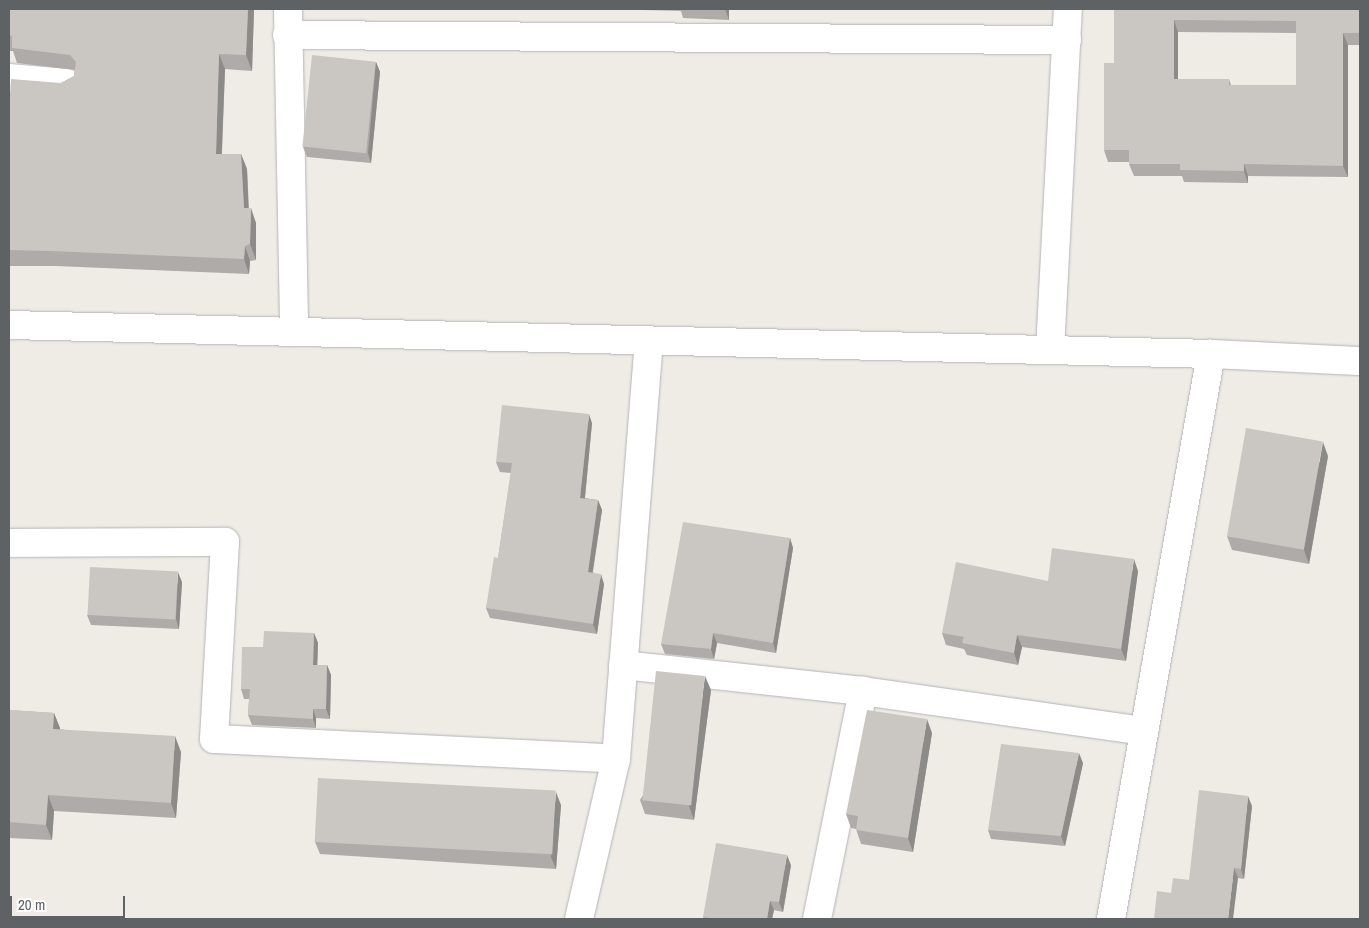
<!DOCTYPE html>
<style>
body{margin:0}
#map{position:relative;width:1369px;height:928px;overflow:hidden;background:#efece6;font-family:"Archivo Narrow",sans-serif}
div>[style]{position:absolute}
[style*='--x']{left:calc(var(--x)*1px);top:calc(var(--y)*1px);width:calc(var(--w)*1px);rotate:calc(var(--a)*1deg)}
.roads{filter:drop-shadow(0 0 1px #b1b4b7) drop-shadow(0 0 1px #b1b4b7)}
.minor>*{height:28px;margin:-14px;padding:0 14px;transform-origin:14px;border-radius:14px;background:#fff}
.wall>*{inset:0;background:#aeaba8}
.shaded-wall>*{inset:0;background:#8d8b88}
.building>*{inset:0;background:#cac7c3;transform-origin:0 0}
span{translate:-50% -50%;white-space:nowrap;text-align:center;line-height:1.15;-webkit-text-stroke:4px #fff;paint-order:stroke}
.frame{position:absolute;inset:0;border:10px solid #5e6265;pointer-events:none}
.scale{position:absolute;left:10px;top:896px;width:115px;height:22px;box-sizing:border-box;border:2px solid #5e6265;border-top:0;padding-left:6px;font-size:15px;line-height:18px;white-space:nowrap;color:#5e6265;-webkit-text-stroke:4px #fff;paint-order:stroke}
</style>
<div id="map">
<div class="roads">
<div class="minor">
<i style="--x:288;--y:9;--w:323;--a:88.9"></i>
<i style="--x:287;--y:35;--w:780;--a:0.37"></i>
<i style="--x:9;--y:78;--w:58;--a:4.9"></i>
<i style="--x:9;--y:325;--w:1202;--a:1.38"></i>
<i style="--x:1211;--y:354;--w:149;--a:2.7"></i>
<i style="--x:1050;--y:350;--w:341;--a:-87"></i>
<i style="--x:9;--y:543;--w:216;--a:-0.3"></i>
<i style="--x:225;--y:542;--w:197;--a:93.2"></i>
<i style="--x:214;--y:739;--w:402;--a:2.8"></i>
<i style="--x:623;--y:665;--w:241;--a:6.2"></i>
<i style="--x:863;--y:691;--w:284;--a:8.1"></i>
<i style="--x:579;--y:919;--w:164;--a:-77"></i>
<i style="--x:616;--y:759;--w:420;--a:-85.5"></i>
<i style="--x:817;--y:919;--w:233;--a:-78.6"></i>
<i style="--x:1111;--y:919;--w:574;--a:-79.96"></i>
</div>
</div>
<div class="wall">
<i style="clip-path:polygon(9px 9px,254px 9px,252px 71px,225px 69px,222px 154px,241px 154px,247px 169px,249px 208px,256px 223px,256px 260px,250px 261px,249px 274px,55px 266px,9px 266px,9px 94px,61px 83px,74px 76px,75px 70px,17px 63px,13px 51px,9px 51px)"></i>
<i style="clip-path:polygon(602px 9px,729px 9px,729px 20px,683px 18px,681px 11px)"></i>
<i style="clip-path:polygon(evenodd,1114px 9px,1360px 9px,1360px 45px,1348px 45px,1348px 177px,1248px 176px,1248px 183px,1184px 182px,1182px 176px,1134px 176px,1129px 164px,1129px 162px,1108px 162px,1104px 150px,1114px 63px,1114px 9px,1178px 32px,1296px 33px,1296px 85px,1231px 85px,1229px 79px,1178px 79px,1178px 32px)"></i>
<i style="clip-path:polygon(376px 62px,380px 72px,371px 163px,307px 157px,303px 147px)"></i>
<i style="clip-path:polygon(592px 423px,585px 498px,598px 500px,602px 510px,593px 572px,604px 584px,597px 634px,490px 618px,486px 608px,498px 558px,511px 473px,500px 472px,496px 462px)"></i>
<i style="clip-path:polygon(1328px 456px,1309px 564px,1232px 550px,1227px 536px)"></i>
<i style="clip-path:polygon(790px 538px,793px 548px,776px 653px,717px 643px,714px 659px,665px 654px,661px 644px)"></i>
<i style="clip-path:polygon(1138px 571px,1126px 661px,1022px 647px,1018px 665px,967px 655px,964px 649px,946px 645px,942px 633px,1048px 581px)"></i>
<i style="clip-path:polygon(182px 582px,179px 629px,91px 625px,87px 615px)"></i>
<i style="clip-path:polygon(314px 633px,318px 643px,317px 665px,327px 665px,331px 675px,330px 719px,316px 718px,316px 728px,252px 725px,248px 715px,249px 699px,244px 699px,241px 689px,263px 647px)"></i>
<i style="clip-path:polygon(711px 690px,694px 820px,645px 814px,640px 800px)"></i>
<i style="clip-path:polygon(9px 710px,54px 713px,60px 729px,181px 752px,176px 818px,54px 811px,52px 840px,9px 838px)"></i>
<i style="clip-path:polygon(932px 733px,913px 852px,861px 844px,856px 829px,851px 828px,846px 814px)"></i>
<i style="clip-path:polygon(1083px 763px,1065px 846px,991px 839px,988px 830px)"></i>
<i style="clip-path:polygon(561px 805px,556px 869px,320px 854px,315px 842px)"></i>
<i style="clip-path:polygon(1252px 806px,1244px 879px,1238px 878px,1171px 893px,1189px 880px)"></i>
<i style="clip-path:polygon(791px 865px,783px 912px,774px 910px,772px 919px,704px 919px,703px 917px)"></i>
</div>
<div class="shaded-wall">
<i style="clip-path:polygon(248px 9px,254px 9px,252px 71px,246px 55px)"></i>
<i style="clip-path:polygon(725px 9px,729px 9px,729px 20px)"></i>
<i style="clip-path:polygon(1174px 20px,1178px 32px,1178px 91px,1174px 79px)"></i>
<i style="clip-path:polygon(1343px 33px,1348px 45px,1348px 177px,1343px 166px)"></i>
<i style="clip-path:polygon(219px 54px,225px 69px,221px 169px,216px 154px)"></i>
<i style="clip-path:polygon(376px 62px,380px 72px,371px 163px,368px 153px)"></i>
<i style="clip-path:polygon(241px 154px,247px 169px,249px 224px,244px 208px)"></i>
<i style="clip-path:polygon(1244px 164px,1248px 176px,1248px 183px,1244px 171px)"></i>
<i style="clip-path:polygon(251px 208px,256px 223px,256px 260px,250px 244px)"></i>
<i style="clip-path:polygon(245px 246px,250px 261px,249px 274px,244px 259px)"></i>
<i style="clip-path:polygon(589px 414px,592px 423px,584px 507px,580px 498px)"></i>
<i style="clip-path:polygon(1323px 442px,1328px 456px,1309px 564px,1304px 550px)"></i>
<i style="clip-path:polygon(598px 500px,602px 510px,591px 582px,588px 572px)"></i>
<i style="clip-path:polygon(790px 538px,793px 548px,776px 653px,773px 643px)"></i>
<i style="clip-path:polygon(1134px 559px,1138px 571px,1126px 661px,1121px 649px)"></i>
<i style="clip-path:polygon(178px 572px,182px 582px,179px 629px,176px 619px)"></i>
<i style="clip-path:polygon(601px 574px,604px 584px,597px 634px,593px 624px)"></i>
<i style="clip-path:polygon(314px 633px,318px 643px,317px 674px,313px 665px)"></i>
<i style="clip-path:polygon(713px 633px,717px 643px,714px 659px,711px 649px)"></i>
<i style="clip-path:polygon(1017px 635px,1022px 647px,1018px 665px,1014px 653px)"></i>
<i style="clip-path:polygon(327px 665px,331px 675px,330px 719px,326px 709px)"></i>
<i style="clip-path:polygon(705px 676px,711px 690px,694px 820px,689px 806px)"></i>
<i style="clip-path:polygon(313px 709px,316px 718px,316px 728px,313px 719px)"></i>
<i style="clip-path:polygon(54px 713px,60px 728px,59px 744px,53px 729px)"></i>
<i style="clip-path:polygon(927px 719px,932px 733px,913px 852px,908px 838px)"></i>
<i style="clip-path:polygon(175px 736px,181px 752px,176px 818px,171px 803px)"></i>
<i style="clip-path:polygon(1079px 753px,1083px 763px,1065px 846px,1061px 836px)"></i>
<i style="clip-path:polygon(556px 792px,561px 805px,556px 869px,551px 857px)"></i>
<i style="clip-path:polygon(48px 795px,54px 811px,52px 840px,46px 825px)"></i>
<i style="clip-path:polygon(1248px 796px,1252px 806px,1244px 879px,1241px 869px)"></i>
<i style="clip-path:polygon(787px 855px,791px 865px,783px 912px,779px 902px)"></i>
<i style="clip-path:polygon(1234px 868px,1238px 878px,1233px 919px,1228px 919px)"></i>
<i style="clip-path:polygon(770px 901px,774px 910px,772px 919px,767px 919px)"></i>
</div>
<div class="building">
<i style="clip-path:polygon(9px 9px,248px 9px,246px 55px,219px 54px,216px 154px,241px 154px,244px 208px,251px 208px,250px 244px,245px 246px,244px 259px,50px 251px,9px 250px,9px 94px,10px 94px,11px 79px,61px 83px,74px 76px,76px 62px,70px 55px,12px 48px,12px 36px,9px 35px)"></i>
<i style="clip-path:polygon(evenodd,1114px 9px,1360px 9px,1360px 33px,1343px 33px,1343px 166px,1244px 164px,1244px 171px,1180px 170px,1180px 164px,1129px 164px,1129px 150px,1104px 150px,1104px 63px,1114px 63px,1114px 9px,1174px 20px,1296px 21px,1296px 85px,1229px 85px,1229px 79px,1174px 79px,1174px 20px)"></i>
<i style="left:312px;top:55px;width:64px;height:92px;rotate:6deg"></i>
<i style="clip-path:polygon(502px 405px,589px 414px,580px 498px,598px 500px,588px 572px,601px 574px,593px 624px,486px 608px,494px 557px,498px 558px,512px 463px,496px 462px)"></i>
<i style="left:1246px;top:428px;width:78px;height:110px;rotate:10deg"></i>
<i style="clip-path:polygon(683px 522px,790px 538px,773px 643px,713px 633px,711px 649px,661px 644px)"></i>
<i style="clip-path:polygon(1052px 548px,1134px 559px,1121px 649px,1017px 635px,1014px 653px,962px 643px,964px 637px,942px 633px,956px 562px,1048px 581px)"></i>
<i style="left:90px;top:567px;width:88px;height:48px;rotate:3deg"></i>
<i style="clip-path:polygon(264px 631px,314px 633px,313px 665px,327px 665px,326px 709px,313px 709px,313px 719px,248px 715px,250px 689px,241px 689px,242px 647px,263px 647px)"></i>
<i style="left:656px;top:671px;width:49px;height:130px;rotate:6deg"></i>
<i style="clip-path:polygon(9px 710px,54px 713px,53px 729px,175px 736px,171px 803px,48px 795px,46px 825px,9px 822px)"></i>
<i style="clip-path:polygon(867px 710px,927px 719px,908px 838px,856px 830px,858px 816px,846px 814px)"></i>
<i style="clip-path:polygon(1001px 744px,1079px 753px,1061px 836px,988px 830px)"></i>
<i style="left:318px;top:778px;width:238px;height:64px;rotate:3deg"></i>
<i style="clip-path:polygon(1199px 790px,1248px 796px,1241px 869px,1234px 868px,1228px 919px,1154px 919px,1157px 891px,1171px 893px,1173px 878px,1189px 880px)"></i>
<i style="clip-path:polygon(716px 843px,787px 855px,779px 902px,770px 901px,767px 919px,717px 919px,703px 917px)"></i>
</div>
<div class="frame"></div>
<div class="scale">20 m</div>
</div>
